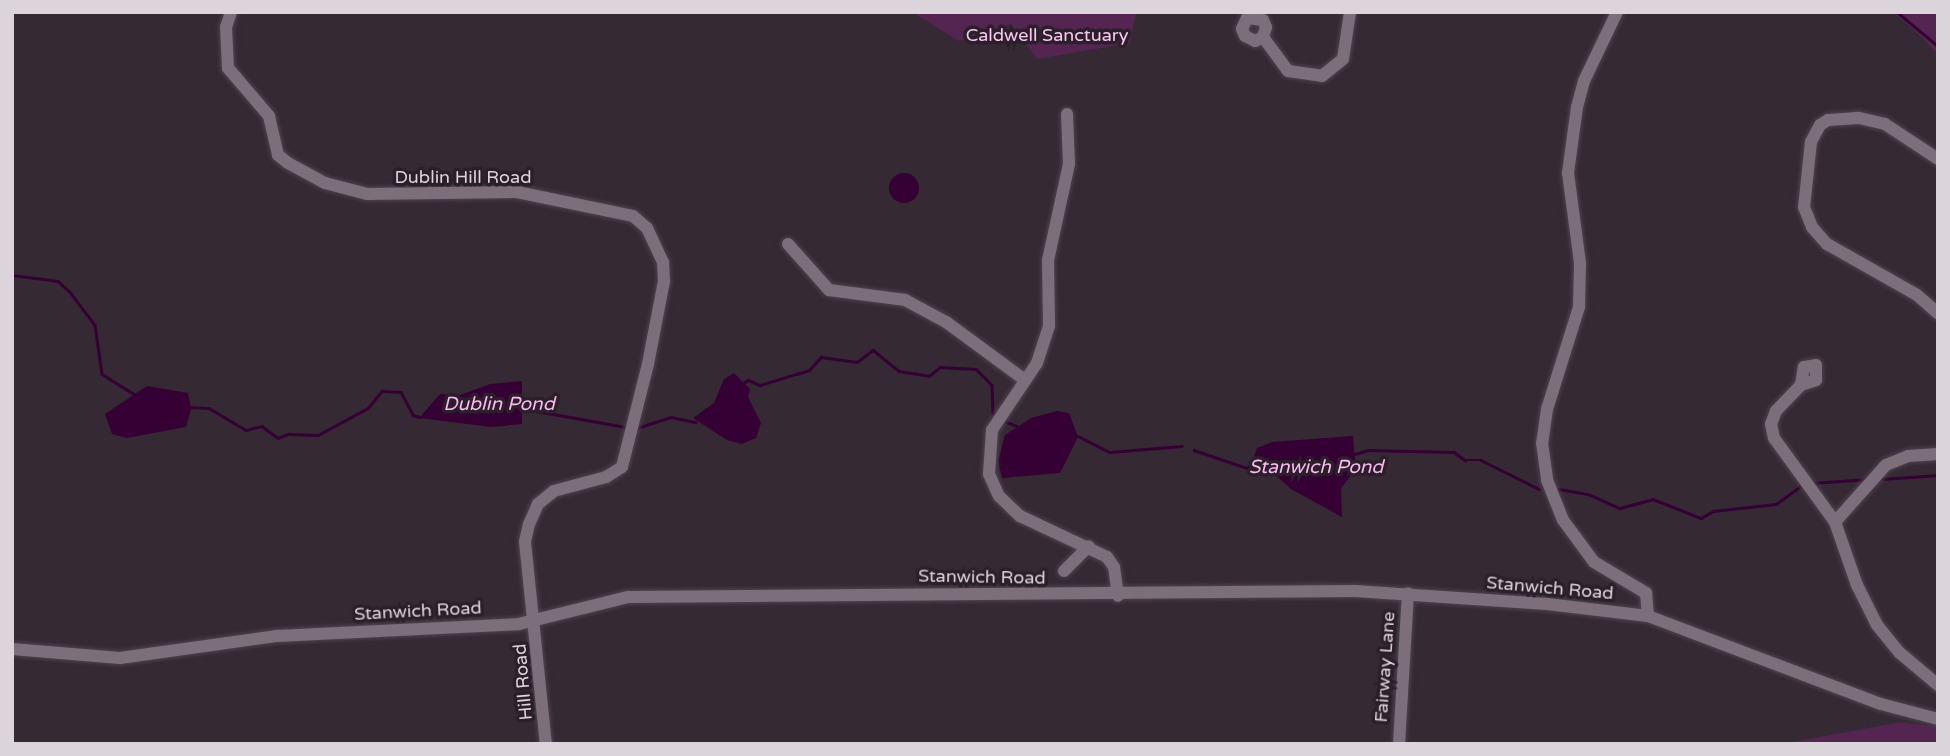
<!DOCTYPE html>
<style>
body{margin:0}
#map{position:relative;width:1950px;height:756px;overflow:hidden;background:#352934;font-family:"Varela Round",sans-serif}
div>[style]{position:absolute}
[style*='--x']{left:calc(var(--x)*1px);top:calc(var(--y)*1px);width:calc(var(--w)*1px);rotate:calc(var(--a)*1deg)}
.green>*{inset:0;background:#542551}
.water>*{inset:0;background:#350033}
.round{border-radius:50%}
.stream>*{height:2.5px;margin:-1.25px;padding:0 1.25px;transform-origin:1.25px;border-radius:1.25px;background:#350033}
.roads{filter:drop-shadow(0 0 2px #4e444d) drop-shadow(0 0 2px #4e444d)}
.minor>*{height:12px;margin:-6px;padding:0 6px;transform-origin:6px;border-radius:6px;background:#7c6e7a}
span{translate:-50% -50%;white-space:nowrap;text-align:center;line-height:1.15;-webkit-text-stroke:7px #2b202a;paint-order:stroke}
.park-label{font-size:18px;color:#fac7f4}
.street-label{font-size:18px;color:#dcd4db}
.water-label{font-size:19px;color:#fbb8f3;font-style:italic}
.frame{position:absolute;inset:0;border:14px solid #dcd4db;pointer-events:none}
</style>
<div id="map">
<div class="green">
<i style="clip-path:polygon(912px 12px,1136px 12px,1130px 43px,1037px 59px,1011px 24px,959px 41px)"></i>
<i style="clip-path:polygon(1893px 12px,1938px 12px,1938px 55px,1923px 38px)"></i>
<i style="clip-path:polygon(1901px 722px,1938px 727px,1938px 744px,1781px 744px)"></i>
</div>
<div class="water">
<i class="round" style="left:889px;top:173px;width:30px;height:30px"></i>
<i style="clip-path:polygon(734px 373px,750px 389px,748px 397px,761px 423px,756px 438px,742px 444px,727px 440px,693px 418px,714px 403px,724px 379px)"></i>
<i style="clip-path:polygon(522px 381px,522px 424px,491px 427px,419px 418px,440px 394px,460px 395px,490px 384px)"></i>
<i style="clip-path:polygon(147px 386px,188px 393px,191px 409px,186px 427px,127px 438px,112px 434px,105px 414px)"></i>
<i style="clip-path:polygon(1057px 411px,1069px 413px,1078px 437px,1060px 473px,1002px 478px,998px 461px,1005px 435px,1031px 418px)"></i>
<i style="clip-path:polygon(1353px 436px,1356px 469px,1341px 488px,1342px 517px,1291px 489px,1254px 456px,1257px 448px,1272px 442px)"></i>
</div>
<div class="stream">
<i style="--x:1897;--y:12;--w:53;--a:39.7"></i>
<i style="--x:12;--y:275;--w:46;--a:7.4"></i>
<i style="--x:58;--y:281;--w:16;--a:43"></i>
<i style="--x:70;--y:292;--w:41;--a:52.9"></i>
<i style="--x:95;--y:325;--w:49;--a:81.9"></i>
<i style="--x:102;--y:374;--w:38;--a:32"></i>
<i style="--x:742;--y:384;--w:7;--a:-34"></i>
<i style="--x:748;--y:380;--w:13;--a:23"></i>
<i style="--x:760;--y:385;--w:39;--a:-17"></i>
<i style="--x:797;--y:374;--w:13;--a:-18"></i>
<i style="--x:809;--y:370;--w:18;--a:-47"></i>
<i style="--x:821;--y:357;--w:36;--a:8"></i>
<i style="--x:857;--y:362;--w:20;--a:-37"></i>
<i style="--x:873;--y:350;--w:33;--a:39"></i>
<i style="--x:899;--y:371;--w:30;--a:9"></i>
<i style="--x:929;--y:376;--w:14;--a:-39"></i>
<i style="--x:940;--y:367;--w:36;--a:3"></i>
<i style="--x:976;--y:369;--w:23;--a:45"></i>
<i style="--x:992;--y:385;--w:28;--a:88"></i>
<i style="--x:188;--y:407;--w:21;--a:3"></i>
<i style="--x:209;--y:408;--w:43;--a:30.7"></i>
<i style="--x:246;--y:430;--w:16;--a:-14"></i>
<i style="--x:262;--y:426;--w:20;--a:37"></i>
<i style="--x:278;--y:438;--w:11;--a:-22"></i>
<i style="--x:288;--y:434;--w:30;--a:2"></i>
<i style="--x:318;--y:435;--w:57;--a:-28.4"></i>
<i style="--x:368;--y:408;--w:22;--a:-51"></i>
<i style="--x:382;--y:391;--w:19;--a:3"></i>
<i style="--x:401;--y:392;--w:26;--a:62"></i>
<i style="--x:413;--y:415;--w:7;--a:16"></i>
<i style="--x:520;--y:408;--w:108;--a:10.2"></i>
<i style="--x:1004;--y:421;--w:14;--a:21"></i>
<i style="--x:637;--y:428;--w:36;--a:-18"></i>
<i style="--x:671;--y:417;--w:25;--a:12"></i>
<i style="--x:1076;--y:435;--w:38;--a:27"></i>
<i style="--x:1110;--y:452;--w:72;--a:-4.8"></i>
<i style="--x:1194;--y:450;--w:56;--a:18.8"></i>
<i style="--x:1247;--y:468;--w:14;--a:-36"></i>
<i style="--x:1351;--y:455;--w:18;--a:-16"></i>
<i style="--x:1368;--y:450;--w:86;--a:1.3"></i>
<i style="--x:1454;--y:452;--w:14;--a:36"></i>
<i style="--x:1465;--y:460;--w:16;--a:0"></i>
<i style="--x:1481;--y:460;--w:65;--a:26.6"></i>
<i style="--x:1882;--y:479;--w:56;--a:-4.1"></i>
<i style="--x:1812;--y:483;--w:56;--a:-4.1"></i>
<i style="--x:1559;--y:489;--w:29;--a:10"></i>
<i style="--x:1588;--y:494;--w:35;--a:24"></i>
<i style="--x:1620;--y:508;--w:34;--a:-15"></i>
<i style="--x:1653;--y:499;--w:52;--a:21.6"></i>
<i style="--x:1701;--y:518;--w:14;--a:-30"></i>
<i style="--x:1713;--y:511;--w:63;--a:-6.3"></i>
<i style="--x:1776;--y:504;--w:32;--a:-36"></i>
</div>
<div class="roads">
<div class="minor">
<i style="--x:231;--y:12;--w:16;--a:108"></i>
<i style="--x:226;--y:27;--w:41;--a:87.2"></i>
<i style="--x:228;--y:68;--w:63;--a:49.5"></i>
<i style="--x:269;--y:116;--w:40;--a:77"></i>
<i style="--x:278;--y:155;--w:13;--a:39"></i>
<i style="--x:288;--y:163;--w:42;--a:28.4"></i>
<i style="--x:325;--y:183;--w:43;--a:14.7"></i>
<i style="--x:367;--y:194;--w:150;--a:-0.8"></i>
<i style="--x:517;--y:192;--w:118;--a:11.7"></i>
<i style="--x:633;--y:216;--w:18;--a:41"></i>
<i style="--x:647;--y:228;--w:38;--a:65"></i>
<i style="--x:663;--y:262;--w:19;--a:87"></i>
<i style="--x:664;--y:281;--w:85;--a:100.9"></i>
<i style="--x:648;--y:364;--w:106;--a:104.2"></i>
<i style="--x:622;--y:467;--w:19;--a:148"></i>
<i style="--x:606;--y:477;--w:54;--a:164.9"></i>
<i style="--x:554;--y:491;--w:21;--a:141"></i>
<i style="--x:538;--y:504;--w:22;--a:114"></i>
<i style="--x:529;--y:524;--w:18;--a:103"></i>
<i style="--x:525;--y:542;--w:203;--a:84.1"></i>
<i style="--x:1617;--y:12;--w:76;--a:115.6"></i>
<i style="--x:1584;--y:81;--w:27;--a:105"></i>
<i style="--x:1577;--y:107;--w:67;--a:97.8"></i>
<i style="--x:1568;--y:173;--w:91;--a:82.4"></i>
<i style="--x:1580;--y:263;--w:44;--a:91.3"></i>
<i style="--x:1579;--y:307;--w:107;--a:107.4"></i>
<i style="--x:1547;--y:409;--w:34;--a:98"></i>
<i style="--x:1542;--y:443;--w:37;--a:82"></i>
<i style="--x:1547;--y:480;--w:43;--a:68.2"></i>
<i style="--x:1563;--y:520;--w:52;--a:53.6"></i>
<i style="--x:1594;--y:562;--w:61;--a:30.8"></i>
<i style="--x:1646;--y:593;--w:23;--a:85"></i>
<i style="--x:1263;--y:37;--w:9;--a:153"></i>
<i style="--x:1255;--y:41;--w:11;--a:-153"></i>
<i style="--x:1245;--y:36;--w:8;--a:-113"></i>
<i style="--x:1242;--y:29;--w:12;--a:-66"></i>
<i style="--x:1247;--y:18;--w:16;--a:7"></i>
<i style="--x:1263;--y:20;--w:8;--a:67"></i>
<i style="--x:1266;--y:27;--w:10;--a:107"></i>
<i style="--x:1263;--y:37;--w:42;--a:53.7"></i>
<i style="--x:1288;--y:71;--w:34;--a:8"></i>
<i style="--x:1322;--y:76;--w:27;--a:-39"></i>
<i style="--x:1343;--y:59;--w:48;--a:-81.5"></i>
<i style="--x:1067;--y:114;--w:50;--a:87.7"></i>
<i style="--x:1069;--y:164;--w:98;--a:102.3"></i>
<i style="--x:1048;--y:260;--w:66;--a:89.1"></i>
<i style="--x:1049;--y:326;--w:39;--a:108"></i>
<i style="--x:1037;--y:363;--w:81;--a:123.9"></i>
<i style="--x:992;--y:430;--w:44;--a:93.9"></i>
<i style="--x:989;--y:474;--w:24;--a:66"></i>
<i style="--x:999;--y:496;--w:29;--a:44"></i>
<i style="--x:1020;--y:516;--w:96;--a:25.2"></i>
<i style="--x:1107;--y:557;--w:12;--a:55"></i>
<i style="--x:1114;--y:567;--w:29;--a:82"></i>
<i style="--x:1938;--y:159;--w:64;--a:-146.6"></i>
<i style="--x:1885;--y:124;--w:28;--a:-167"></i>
<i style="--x:1858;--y:118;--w:30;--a:176"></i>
<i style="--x:1828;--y:120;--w:9;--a:148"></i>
<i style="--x:1820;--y:125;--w:19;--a:118"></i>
<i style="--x:1811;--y:142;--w:65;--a:96.1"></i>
<i style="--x:1804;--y:207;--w:22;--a:68"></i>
<i style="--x:1812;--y:227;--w:23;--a:49"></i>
<i style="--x:1827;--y:244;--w:103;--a:29.5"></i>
<i style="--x:1917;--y:295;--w:28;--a:41"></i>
<i style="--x:788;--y:244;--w:62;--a:48.3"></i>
<i style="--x:829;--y:290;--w:77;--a:7.5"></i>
<i style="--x:905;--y:300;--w:47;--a:28.2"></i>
<i style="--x:946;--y:322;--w:98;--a:36.3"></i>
<i style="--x:1801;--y:385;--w:18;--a:-81"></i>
<i style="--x:1804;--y:367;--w:12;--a:-9"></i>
<i style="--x:1816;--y:365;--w:15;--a:90"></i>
<i style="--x:1816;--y:380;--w:16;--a:162"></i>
<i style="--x:1801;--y:385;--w:36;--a:134"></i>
<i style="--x:1776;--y:411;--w:14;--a:111"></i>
<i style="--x:1771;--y:424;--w:14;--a:78"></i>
<i style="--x:1774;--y:438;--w:104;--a:54"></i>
<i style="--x:1835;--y:522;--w:67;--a:70.8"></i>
<i style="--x:1857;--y:585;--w:45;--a:63.4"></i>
<i style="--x:1877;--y:625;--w:36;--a:51"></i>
<i style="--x:1900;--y:653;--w:50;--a:40.1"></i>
<i style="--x:1835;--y:522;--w:76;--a:-48.2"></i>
<i style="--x:1886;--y:465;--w:24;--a:-22"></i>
<i style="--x:1908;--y:456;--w:30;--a:-4"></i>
<i style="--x:1064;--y:571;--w:35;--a:-45"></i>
<i style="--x:12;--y:649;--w:108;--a:4.8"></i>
<i style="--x:120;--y:658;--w:159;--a:-8"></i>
<i style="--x:277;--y:636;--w:242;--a:-2.8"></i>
<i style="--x:519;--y:624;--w:112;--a:-13.9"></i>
<i style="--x:628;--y:597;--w:727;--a:-0.47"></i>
<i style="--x:1355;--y:591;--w:192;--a:3.9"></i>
<i style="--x:1547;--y:604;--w:102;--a:6.8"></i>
<i style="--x:1648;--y:616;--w:249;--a:20.7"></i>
<i style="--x:1881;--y:704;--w:59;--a:14.7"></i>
<i style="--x:1399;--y:744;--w:151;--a:-86.6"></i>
</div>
</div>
<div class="park-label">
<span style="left:1047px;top:35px">Caldwell Sanctuary</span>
</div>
<div class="street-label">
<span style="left:463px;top:177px">Dublin Hill Road</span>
<span style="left:982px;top:577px;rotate:1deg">Stanwich Road</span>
<span style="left:1550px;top:588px;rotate:5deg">Stanwich Road</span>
<span style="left:418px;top:611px;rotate:-3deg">Stanwich Road</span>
<span style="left:1385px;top:667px;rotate:-86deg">Fairway Lane</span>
<span style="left:523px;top:682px;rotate:-95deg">Hill Road</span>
</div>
<div class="water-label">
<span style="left:499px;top:405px">Dublin Pond</span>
<span style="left:1316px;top:468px">Stanwich Pond</span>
</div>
<div class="frame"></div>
</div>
